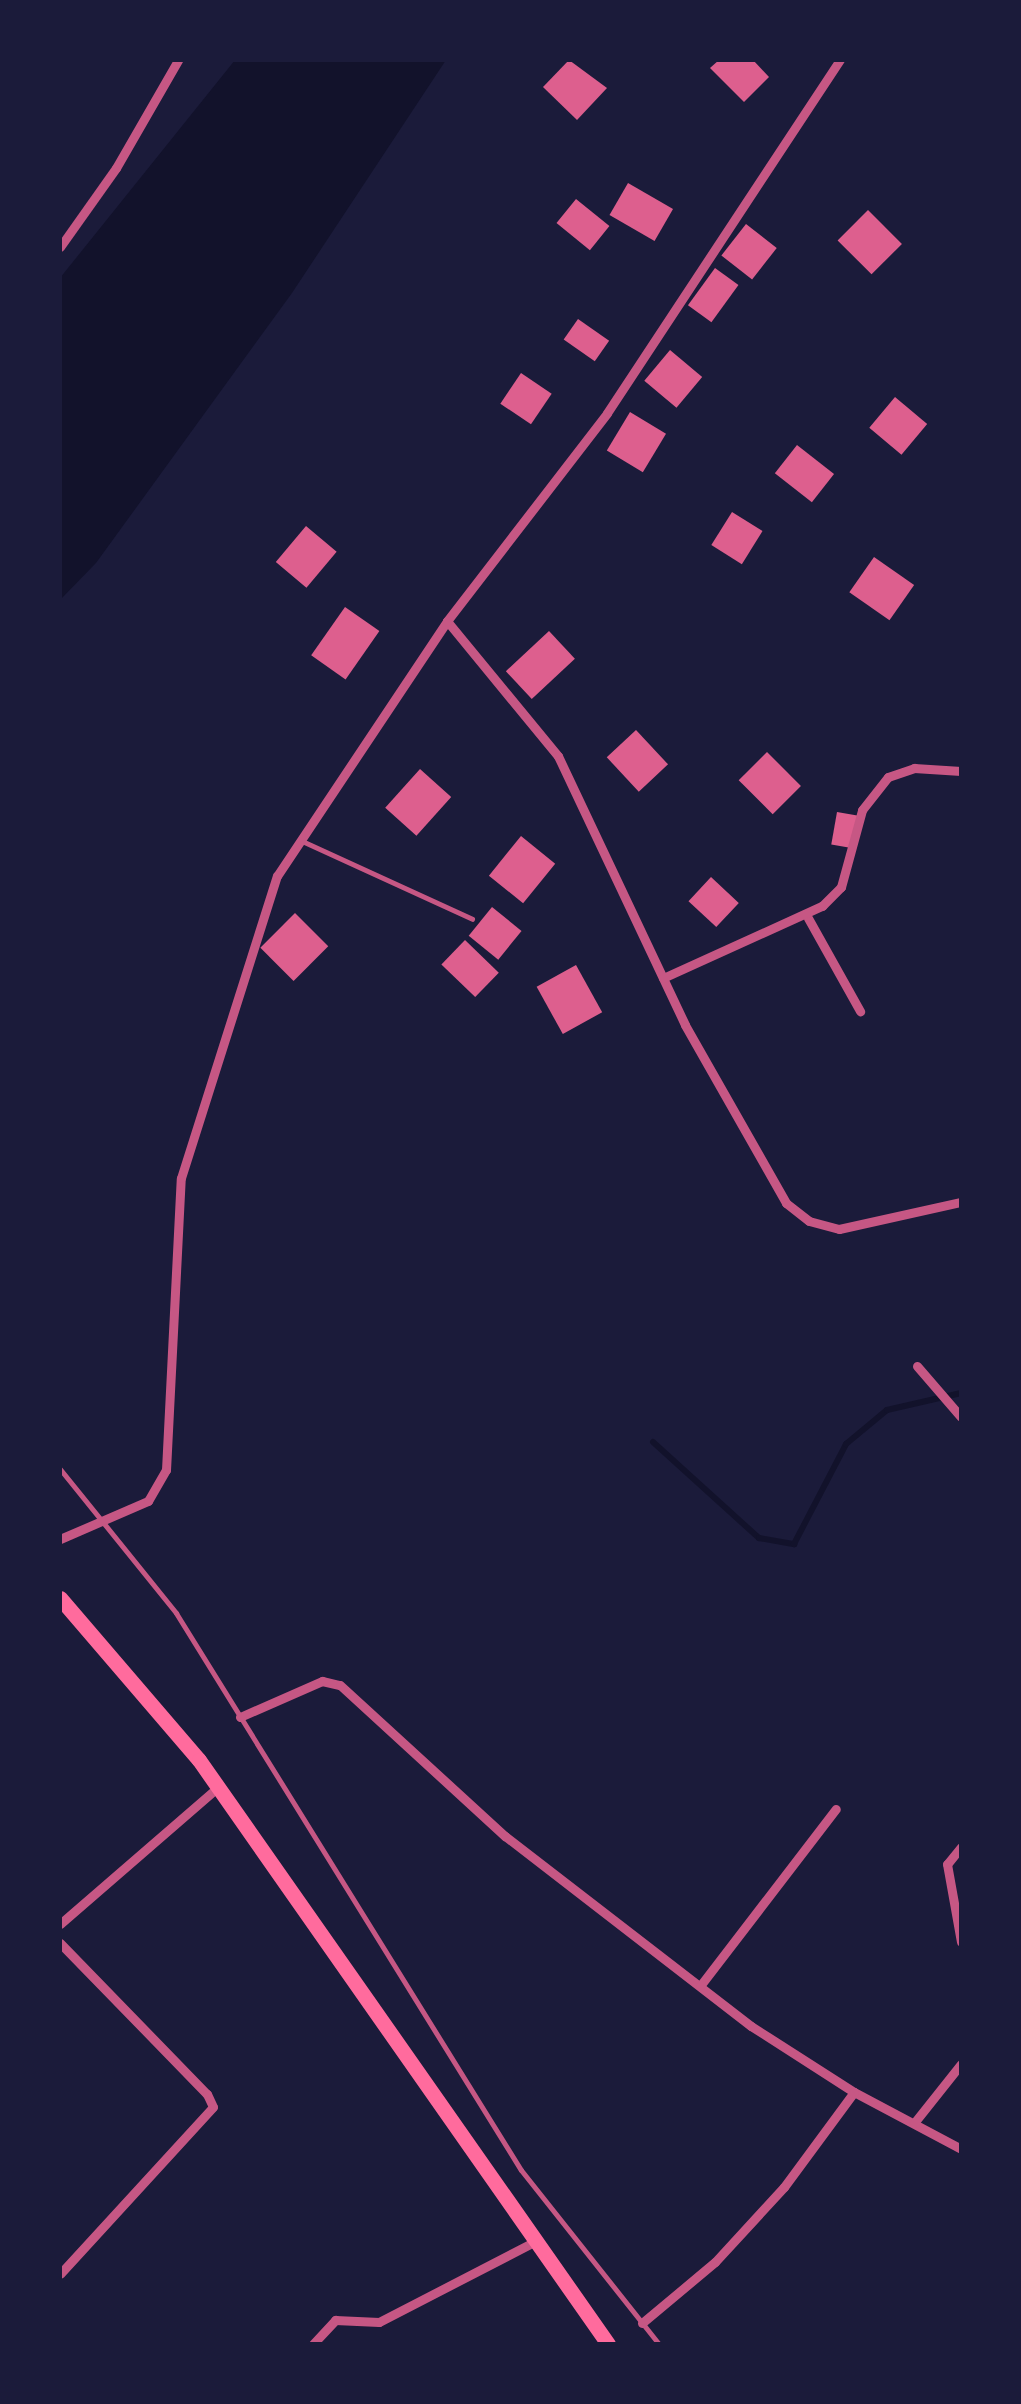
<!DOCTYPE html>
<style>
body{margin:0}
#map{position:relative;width:1021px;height:2404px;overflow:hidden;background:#1b1b3a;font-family:Karla,sans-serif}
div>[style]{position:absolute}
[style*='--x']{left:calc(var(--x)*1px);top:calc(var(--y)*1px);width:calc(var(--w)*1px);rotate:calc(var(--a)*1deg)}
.water>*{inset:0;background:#12122b}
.stream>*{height:6px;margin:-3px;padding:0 3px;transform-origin:3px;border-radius:3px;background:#12122b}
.building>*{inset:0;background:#dd5f8e;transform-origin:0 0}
.service>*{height:5px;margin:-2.5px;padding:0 2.5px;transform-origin:2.5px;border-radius:2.5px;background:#c65784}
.minor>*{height:9px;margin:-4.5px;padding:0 4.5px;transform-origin:4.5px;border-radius:4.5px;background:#c65784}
.trunk>*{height:15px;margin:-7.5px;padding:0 7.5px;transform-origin:7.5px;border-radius:7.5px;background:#ff6b9d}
span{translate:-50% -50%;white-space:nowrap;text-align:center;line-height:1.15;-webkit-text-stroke:10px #1b1b3a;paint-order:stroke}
.frame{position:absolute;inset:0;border:62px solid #1b1b3a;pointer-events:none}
</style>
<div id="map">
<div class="water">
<i style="clip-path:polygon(235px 60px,446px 60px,292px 293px,96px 563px,60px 600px,60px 278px)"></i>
</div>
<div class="stream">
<i style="--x:653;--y:1442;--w:143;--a:42.2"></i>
<i style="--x:759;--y:1538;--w:36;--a:10"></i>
<i style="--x:794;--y:1544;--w:113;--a:-62.5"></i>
<i style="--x:846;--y:1444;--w:53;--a:-39.7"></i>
<i style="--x:887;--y:1410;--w:76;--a:-12.9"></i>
</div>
<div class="building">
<i style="clip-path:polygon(569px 60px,607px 88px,577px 120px,543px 87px)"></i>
<i style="clip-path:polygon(719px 60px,753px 60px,769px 77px,744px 102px,710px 68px)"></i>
<i style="left:628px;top:183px;width:52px;height:37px;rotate:30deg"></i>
<i style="left:576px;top:199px;width:43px;height:31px;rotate:39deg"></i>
<i style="left:868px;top:210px;width:48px;height:43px;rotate:45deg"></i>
<i style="left:746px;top:224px;width:39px;height:40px;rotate:38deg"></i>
<i style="left:715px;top:268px;width:29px;height:46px;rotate:36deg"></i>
<i style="left:578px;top:319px;width:38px;height:25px;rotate:35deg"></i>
<i style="left:670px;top:350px;width:42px;height:40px;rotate:40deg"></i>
<i style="left:521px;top:373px;width:37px;height:37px;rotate:34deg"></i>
<i style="left:895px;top:397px;width:42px;height:40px;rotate:40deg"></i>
<i style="left:630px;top:412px;width:42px;height:45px;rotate:31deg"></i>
<i style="left:797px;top:445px;width:47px;height:36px;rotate:38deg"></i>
<i style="left:732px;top:512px;width:36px;height:39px;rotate:32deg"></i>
<i style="left:306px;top:526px;width:40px;height:47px;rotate:40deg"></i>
<i style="left:874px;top:557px;width:49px;height:43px;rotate:35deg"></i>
<i style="left:345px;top:607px;width:42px;height:59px;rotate:35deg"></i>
<i style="left:549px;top:631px;width:38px;height:59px;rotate:47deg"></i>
<i style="left:636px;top:730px;width:47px;height:40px;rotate:47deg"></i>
<i style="left:767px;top:752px;width:48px;height:40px;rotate:45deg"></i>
<i style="left:420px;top:769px;width:42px;height:52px;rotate:42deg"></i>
<i style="left:837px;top:812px;width:22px;height:33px;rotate:10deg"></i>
<i style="left:521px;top:836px;width:44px;height:51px;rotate:39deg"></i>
<i style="left:711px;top:877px;width:38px;height:33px;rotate:43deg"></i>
<i style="left:492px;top:907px;width:38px;height:37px;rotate:39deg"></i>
<i style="left:295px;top:913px;width:47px;height:49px;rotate:45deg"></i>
<i style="left:465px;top:940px;width:47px;height:34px;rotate:44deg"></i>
<i style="left:576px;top:965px;width:54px;height:45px;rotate:61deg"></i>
</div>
<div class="service">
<i style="--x:302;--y:841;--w:187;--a:24.6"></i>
<i style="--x:60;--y:1469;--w:185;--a:51.1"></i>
<i style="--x:176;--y:1613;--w:655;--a:58.23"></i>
<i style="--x:521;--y:2170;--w:222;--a:51.6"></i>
</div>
<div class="minor">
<i style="--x:60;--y:247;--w:97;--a:-54.7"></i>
<i style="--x:116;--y:168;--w:125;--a:-60.1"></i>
<i style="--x:447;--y:621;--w:175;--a:50.6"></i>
<i style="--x:558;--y:756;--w:297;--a:64.7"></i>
<i style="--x:685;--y:1025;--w:205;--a:60.4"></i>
<i style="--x:786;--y:1203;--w:29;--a:38"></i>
<i style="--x:809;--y:1221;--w:31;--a:15"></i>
<i style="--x:839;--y:1229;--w:125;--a:-12.5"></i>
<i style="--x:808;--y:918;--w:107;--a:60.8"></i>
<i style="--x:663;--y:978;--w:175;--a:-24.4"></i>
<i style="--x:822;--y:906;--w:27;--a:-45"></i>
<i style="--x:841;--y:887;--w:80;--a:-74.7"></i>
<i style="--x:862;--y:810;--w:42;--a:-51.8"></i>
<i style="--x:888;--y:777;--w:28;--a:-19"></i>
<i style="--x:914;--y:768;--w:47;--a:3.7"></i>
<i style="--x:917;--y:1366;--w:67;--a:49.2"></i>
<i style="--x:60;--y:1539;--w:96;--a:-23.4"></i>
<i style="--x:148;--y:1501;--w:36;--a:-60"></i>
<i style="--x:166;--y:1470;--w:292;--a:-87.1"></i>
<i style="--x:181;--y:1178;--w:317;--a:-72.4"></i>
<i style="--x:277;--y:876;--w:306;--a:-56.3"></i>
<i style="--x:447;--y:621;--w:262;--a:-52.4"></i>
<i style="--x:607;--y:413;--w:423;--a:-56.6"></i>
<i style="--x:240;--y:1717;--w:90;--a:-23.7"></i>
<i style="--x:322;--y:1681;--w:18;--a:13"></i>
<i style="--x:340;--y:1685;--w:224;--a:42.5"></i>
<i style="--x:505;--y:1836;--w:311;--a:37.7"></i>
<i style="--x:751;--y:2026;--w:122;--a:32.7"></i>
<i style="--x:854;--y:2092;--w:121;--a:28"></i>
<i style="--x:961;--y:1847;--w:22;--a:129"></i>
<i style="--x:947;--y:1864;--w:79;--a:79.8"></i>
<i style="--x:60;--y:1924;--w:209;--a:-40.9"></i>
<i style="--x:60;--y:1943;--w:211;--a:45.8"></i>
<i style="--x:207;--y:2094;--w:14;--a:65"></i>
<i style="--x:213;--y:2107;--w:226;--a:132.5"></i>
<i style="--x:700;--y:1986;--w:223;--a:-52.5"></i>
<i style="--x:914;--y:2123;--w:75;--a:-51.5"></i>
<i style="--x:642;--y:2323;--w:95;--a:-39.9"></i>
<i style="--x:715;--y:2262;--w:102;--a:-47.4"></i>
<i style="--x:784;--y:2187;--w:118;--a:-53.6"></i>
<i style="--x:313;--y:2344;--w:33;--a:-47"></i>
<i style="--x:335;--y:2320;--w:44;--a:2.6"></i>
<i style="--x:379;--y:2322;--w:177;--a:-27.3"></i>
</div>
<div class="trunk">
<i style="--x:60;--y:1598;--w:213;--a:49.4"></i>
<i style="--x:199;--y:1760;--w:713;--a:54.99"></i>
</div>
<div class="frame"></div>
</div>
